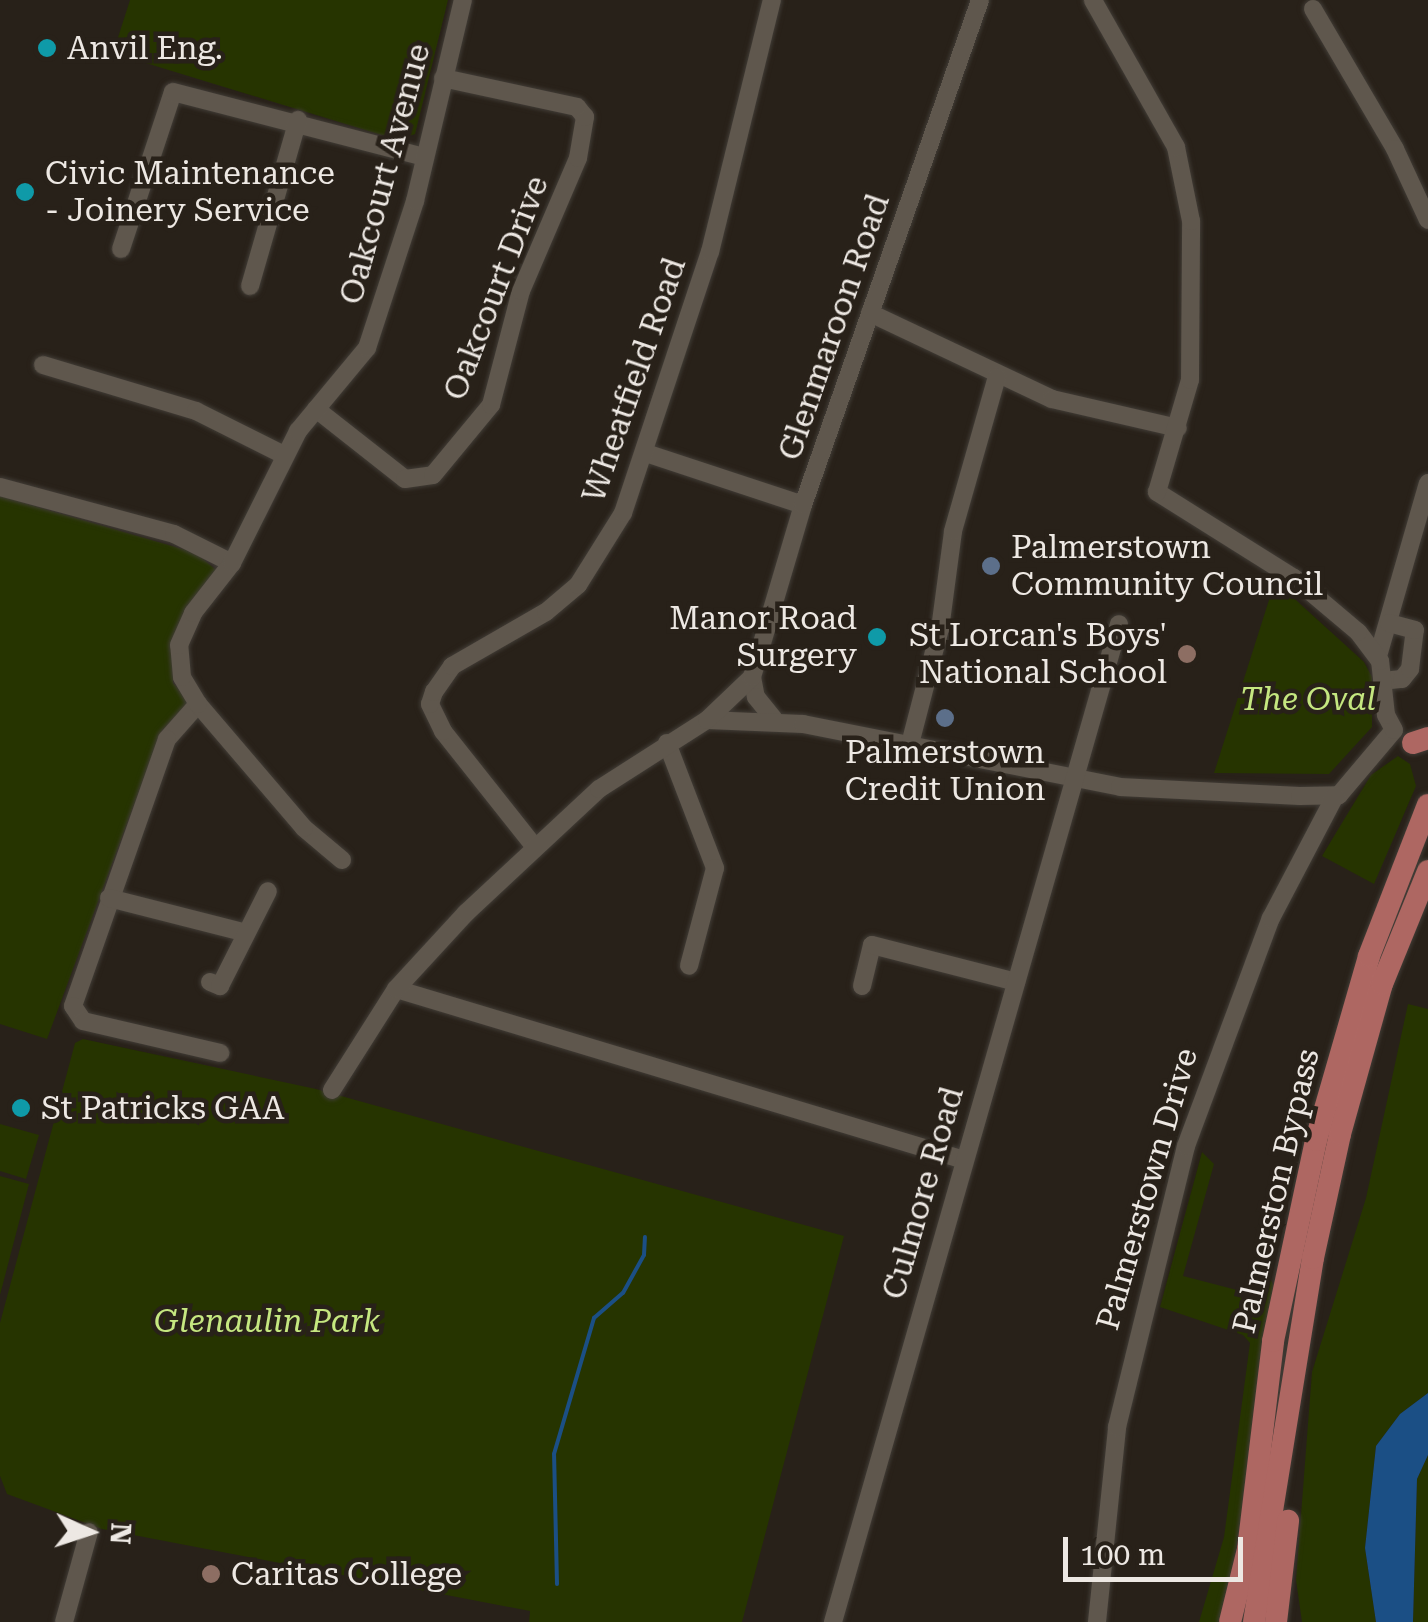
<!DOCTYPE html>
<style>
body{margin:0}
#map{position:relative;width:1428px;height:1622px;overflow:hidden;background:#282119;font-family:"Roboto Serif",serif}
div>[style]{position:absolute}
[style*='--x']{left:calc(var(--x)*1px);top:calc(var(--y)*1px);width:calc(var(--w)*1px);rotate:calc(var(--a)*1deg)}
.green>*{inset:0;background:#263400}
.water>*{inset:0;background:#1b4f85}
.stream>*{height:4px;margin:-2px;padding:0 2px;transform-origin:2px;border-radius:2px;background:#1b4f85}
.roads{filter:drop-shadow(0 0 2px #413c36) drop-shadow(0 0 2px #413c36)}
.minor>*{height:18px;margin:-9px;padding:0 9px;transform-origin:9px;border-radius:9px;background:#5f574d}
.major>*{height:22px;margin:-11px;padding:0 11px;transform-origin:11px;border-radius:11px;background:#ae6762}
.dots>*{width:28px;height:28px;translate:-50% -50%;box-sizing:border-box;border:5px solid #282119;border-radius:50%}
span{translate:-50% -50%;white-space:nowrap;text-align:center;line-height:1.15;-webkit-text-stroke:9px #282119;paint-order:stroke}
.poi-label{font-size:32px;color:#ede8e3}
.left{translate:0 -50%;text-align:left}
.right{translate:-100% -50%;text-align:right}
.street-label{font-size:32px;color:#ede8e3}
.park-label{font-size:32px;color:#c5e780;font-style:italic}
.north{position:absolute;left:40px;top:1482px;width:100px;height:100px;-webkit-text-stroke:8px #282119;paint-order:stroke;rotate:93deg;font-size:28px;font-weight:700;line-height:40px;text-align:center;color:#ede8e3}
.north::after{content:'';display:block;margin:auto;width:35px;height:45px;background:#ede8e3;clip-path:polygon(50% 0,100% 100%,50% 72%,0 100%)}
.scale{position:absolute;left:1063px;top:1537px;width:180px;height:45px;box-sizing:border-box;border:5px solid #ede8e3;border-top:0;padding-left:12px;font-size:30px;line-height:35px;white-space:nowrap;color:#ede8e3;-webkit-text-stroke:8px #282119;paint-order:stroke}
</style>
<div id="map">
<div class="green">
<i style="clip-path:polygon(130px 0,448px 0,415px 134px,398px 140px,113px 53px)"></i>
<i style="clip-path:polygon(0 496px,196px 553px,216px 570px,177px 629px,173px 651px,173px 683px,189px 701px,161px 732px,47px 1039px,0 1024px)"></i>
<i style="clip-path:polygon(1275px 581px,1364px 662px,1372px 677px,1372px 727px,1329px 774px,1214px 773px)"></i>
<i style="clip-path:polygon(1398px 756px,1410px 764px,1416px 786px,1374px 884px,1322px 856px,1371px 775px)"></i>
<i style="clip-path:polygon(1408px 1004px,1428px 1009px,1428px 1393px,1400px 1414px,1376px 1446px,1365px 1548px,1376px 1622px,1302px 1622px,1296px 1580px,1312px 1372px,1366px 1198px)"></i>
<i style="clip-path:polygon(83px 1039px,316px 1089px,844px 1236px,742px 1622px,529px 1622px,530px 1611px,102px 1529px,7px 1494px,0 1476px,0 1323px,75px 1043px)"></i>
<i style="clip-path:polygon(0 1124px,39px 1135px,26px 1179px,0 1171px)"></i>
<i style="clip-path:polygon(1202px 1152px,1214px 1164px,1183px 1276px,1260px 1296px,1269px 1276px,1277px 1292px,1224px 1622px,1199px 1622px,1224px 1537px,1250px 1343px,1243px 1335px,1160px 1307px)"></i>
<i style="clip-path:polygon(0 1176px,29px 1184px,0 1295px)"></i>
<i style="clip-path:polygon(1428px 1455px,1428px 1622px,1413px 1622px,1417px 1479px)"></i>
</div>
<div class="water">
<i style="clip-path:polygon(1428px 1393px,1428px 1455px,1417px 1479px,1413px 1622px,1376px 1622px,1365px 1548px,1376px 1446px,1400px 1414px)"></i>
</div>
<div class="stream">
<i style="--x:557;--y:1584;--w:130;--a:-91.3"></i>
<i style="--x:554;--y:1454;--w:142;--a:-73.6"></i>
<i style="--x:594;--y:1318;--w:38;--a:-41"></i>
<i style="--x:623;--y:1293;--w:43;--a:-61.1"></i>
<i style="--x:644;--y:1255;--w:18;--a:-87"></i>
</div>
<div class="roads">
<div class="minor">
<i style="--x:1313;--y:9;--w:162;--a:59.6"></i>
<i style="--x:1395;--y:149;--w:78;--a:65.1"></i>
<i style="--x:121;--y:249;--w:165;--a:-71.7"></i>
<i style="--x:173;--y:92;--w:260;--a:14.5"></i>
<i style="--x:250;--y:286;--w:173;--a:-73.9"></i>
<i style="--x:870;--y:313;--w:201;--a:25.3"></i>
<i style="--x:1052;--y:399;--w:129;--a:13"></i>
<i style="--x:43;--y:365;--w:160;--a:16.7"></i>
<i style="--x:196;--y:411;--w:98;--a:26.6"></i>
<i style="--x:316;--y:409;--w:113;--a:38.2"></i>
<i style="--x:405;--y:479;--w:28;--a:-8"></i>
<i style="--x:433;--y:475;--w:91;--a:-50.4"></i>
<i style="--x:491;--y:405;--w:118;--a:-75.3"></i>
<i style="--x:521;--y:291;--w:145;--a:-66.8"></i>
<i style="--x:578;--y:158;--w:42;--a:-80.3"></i>
<i style="--x:585;--y:117;--w:13;--a:-129"></i>
<i style="--x:577;--y:107;--w:137;--a:-167.8"></i>
<i style="--x:646;--y:453;--w:165;--a:18.3"></i>
<i style="--x:0;--y:487;--w:180;--a:15.1"></i>
<i style="--x:174;--y:534;--w:65;--a:26.6"></i>
<i style="--x:1378;--y:656;--w:180;--a:-73.9"></i>
<i style="--x:752;--y:677;--w:20;--a:79"></i>
<i style="--x:756;--y:697;--w:28;--a:51"></i>
<i style="--x:1382;--y:681;--w:20;--a:-6"></i>
<i style="--x:1402;--y:679;--w:13;--a:-51"></i>
<i style="--x:1410;--y:669;--w:39;--a:-83"></i>
<i style="--x:1415;--y:630;--w:27;--a:-165"></i>
<i style="--x:198;--y:704;--w:47;--a:131.5"></i>
<i style="--x:167;--y:739;--w:283;--a:109.4"></i>
<i style="--x:73;--y:1006;--w:18;--a:56"></i>
<i style="--x:83;--y:1021;--w:141;--a:13.1"></i>
<i style="--x:707;--y:720;--w:96;--a:2.4"></i>
<i style="--x:803;--y:724;--w:323;--a:11.2"></i>
<i style="--x:1120;--y:787;--w:180;--a:2.9"></i>
<i style="--x:1300;--y:796;--w:39;--a:-1"></i>
<i style="--x:1339;--y:795;--w:85;--a:-49.8"></i>
<i style="--x:1394;--y:730;--w:17;--a:-118"></i>
<i style="--x:1386;--y:715;--w:54;--a:-96.3"></i>
<i style="--x:1380;--y:661;--w:36;--a:-127"></i>
<i style="--x:1358;--y:632;--w:84;--a:-139.8"></i>
<i style="--x:1294;--y:578;--w:162;--a:-147.9"></i>
<i style="--x:1157;--y:492;--w:117;--a:-73.6"></i>
<i style="--x:1190;--y:380;--w:159;--a:-89.6"></i>
<i style="--x:1191;--y:221;--w:76;--a:-101.5"></i>
<i style="--x:1176;--y:147;--w:169;--a:-119.5"></i>
<i style="--x:667;--y:743;--w:134;--a:69"></i>
<i style="--x:715;--y:868;--w:101;--a:104.9"></i>
<i style="--x:910;--y:744;--w:119;--a:-75.4"></i>
<i style="--x:940;--y:629;--w:99;--a:-82.4"></i>
<i style="--x:953;--y:531;--w:160;--a:-74.1"></i>
<i style="--x:534;--y:846;--w:147;--a:-128.4"></i>
<i style="--x:443;--y:731;--w:30;--a:-116"></i>
<i style="--x:430;--y:704;--w:13;--a:-72"></i>
<i style="--x:434;--y:692;--w:32;--a:-55"></i>
<i style="--x:452;--y:666;--w:108;--a:-29.9"></i>
<i style="--x:546;--y:612;--w:42;--a:-40.2"></i>
<i style="--x:578;--y:585;--w:85;--a:-58"></i>
<i style="--x:623;--y:513;--w:275;--a:-71.6"></i>
<i style="--x:710;--y:252;--w:260;--a:-76.2"></i>
<i style="--x:342;--y:860;--w:50;--a:-139.9"></i>
<i style="--x:304;--y:828;--w:163;--a:-130.5"></i>
<i style="--x:198;--y:704;--w:31;--a:-121"></i>
<i style="--x:182;--y:677;--w:32;--a:-95"></i>
<i style="--x:179;--y:645;--w:35;--a:-66"></i>
<i style="--x:193;--y:613;--w:63;--a:-52"></i>
<i style="--x:232;--y:563;--w:148;--a:-63.4"></i>
<i style="--x:298;--y:431;--w:108;--a:-50.3"></i>
<i style="--x:367;--y:348;--w:155;--a:-71.9"></i>
<i style="--x:415;--y:201;--w:207;--a:-76.6"></i>
<i style="--x:109;--y:898;--w:141;--a:14.3"></i>
<i style="--x:210;--y:982;--w:11;--a:22"></i>
<i style="--x:220;--y:986;--w:106;--a:-63.2"></i>
<i style="--x:862;--y:986;--w:42;--a:-76.3"></i>
<i style="--x:872;--y:945;--w:149;--a:14.4"></i>
<i style="--x:396;--y:989;--w:593;--a:16.75"></i>
<i style="--x:332;--y:1090;--w:120;--a:-57.6"></i>
<i style="--x:396;--y:989;--w:103;--a:-47.4"></i>
<i style="--x:466;--y:913;--w:182;--a:-43"></i>
<i style="--x:599;--y:789;--w:128;--a:-32.6"></i>
<i style="--x:707;--y:720;--w:62;--a:-43.7"></i>
<i style="--x:752;--y:677;--w:179;--a:-73.5"></i>
<i style="--x:803;--y:505;--w:535;--a:-70.68"></i>
<i style="--x:64;--y:1622;--w:93;--a:-74.5"></i>
<i style="--x:833;--y:1622;--w:1038;--a:-74.01"></i>
<i style="--x:1097;--y:1622;--w:196;--a:-84.1"></i>
<i style="--x:1117;--y:1427;--w:289;--a:-76.2"></i>
<i style="--x:1186;--y:1146;--w:243;--a:-69.6"></i>
<i style="--x:1271;--y:918;--w:138;--a:-62.3"></i>
</div>
<div class="major">
<i style="--x:1413;--y:743;--w:16;--a:-18"></i>
<i style="--x:1230;--y:1622;--w:75;--a:-76.1"></i>
<i style="--x:1248;--y:1549;--w:209;--a:-83.1"></i>
<i style="--x:1273;--y:1341;--w:206;--a:-77.9"></i>
<i style="--x:1316;--y:1140;--w:191;--a:-73.9"></i>
<i style="--x:1369;--y:956;--w:162;--a:-68.7"></i>
<i style="--x:1254;--y:1622;--w:369;--a:-80.8"></i>
<i style="--x:1313;--y:1258;--w:127;--a:-77.7"></i>
<i style="--x:1340;--y:1134;--w:156;--a:-74.4"></i>
<i style="--x:1382;--y:984;--w:122;--a:-67.8"></i>
<i style="--x:1276;--y:1622;--w:102;--a:-83.2"></i>
</div>
</div>
<div class="dots">
<i style="left:47px;top:48px;background:#0f9aa8"></i>
<i style="left:25px;top:192px;background:#0f9aa8"></i>
<i style="left:991px;top:566px;background:#5c6f8a"></i>
<i style="left:877px;top:637px;background:#0f9aa8"></i>
<i style="left:1187px;top:654px;background:#8d6e63"></i>
<i style="left:945px;top:718px;background:#5c6f8a"></i>
<i style="left:21px;top:1108px;background:#0f9aa8"></i>
<i style="left:211px;top:1574px;background:#8d6e63"></i>
</div>
<div class="poi-label">
<span class="left" style="left:67px;top:48px">Anvil Eng.</span>
<span class="left" style="left:45px;top:192px">Civic Maintenance<br>- Joinery Service</span>
<span class="left" style="left:1011px;top:566px">Palmerstown<br>Community Council</span>
<span class="right" style="left:857px;top:637px">Manor Road<br>Surgery</span>
<span class="right" style="left:1167px;top:654px">St Lorcan's Boys'<br>National School</span>
<span style="left:945px;top:771px">Palmerstown<br>Credit Union</span>
<span class="left" style="left:41px;top:1108px">St Patricks GAA</span>
<span class="left" style="left:231px;top:1574px">Caritas College</span>
</div>
<div class="street-label">
<span style="left:385px;top:174px;rotate:-75deg">Oakcourt Avenue</span>
<span style="left:496px;top:288px;rotate:-69deg">Oakcourt Drive</span>
<span style="left:834px;top:327px;rotate:-71deg">Glenmaroon Road</span>
<span style="left:634px;top:380px;rotate:-71deg">Wheatfield Road</span>
<span style="left:1147px;top:1189px;rotate:-74deg">Palmerstown Drive</span>
<span style="left:1276px;top:1191px;rotate:-77deg">Palmerston Bypass</span>
<span style="left:923px;top:1193px;rotate:-74deg">Culmore Road</span>
</div>
<div class="park-label">
<span style="left:1308px;top:699px">The Oval</span>
<span style="left:267px;top:1321px">Glenaulin Park</span>
</div>
<div class="north">N</div>
<div class="scale">100 m</div>
</div>
